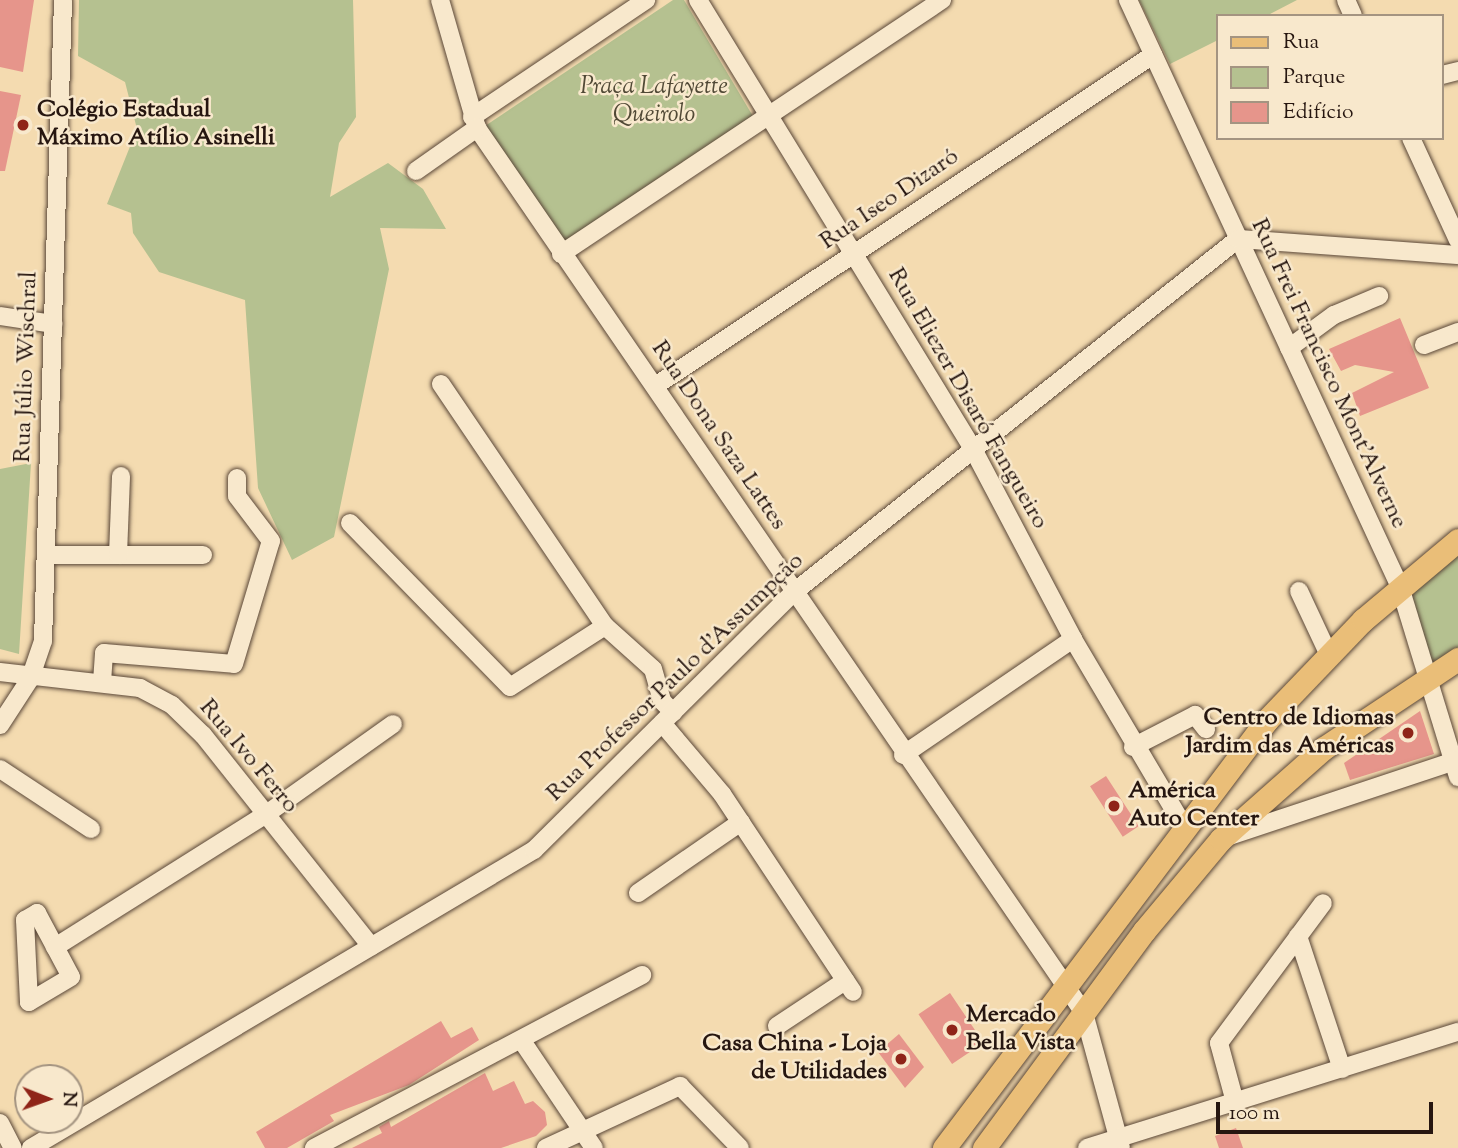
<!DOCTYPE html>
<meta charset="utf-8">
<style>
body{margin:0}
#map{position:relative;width:1458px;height:1148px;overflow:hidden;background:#f4dbb0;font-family:"Sorts Mill Goudy",serif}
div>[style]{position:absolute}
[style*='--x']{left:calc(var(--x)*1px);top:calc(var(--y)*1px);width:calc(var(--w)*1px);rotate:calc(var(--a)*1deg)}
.green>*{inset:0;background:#b5c190}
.building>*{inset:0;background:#e6958b;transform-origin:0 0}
.roads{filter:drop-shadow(0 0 2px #5a4738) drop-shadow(0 0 2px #5a4738)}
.minor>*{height:18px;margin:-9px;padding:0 9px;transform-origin:9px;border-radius:9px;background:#f8e8cc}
.major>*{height:23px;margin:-11.5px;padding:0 11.5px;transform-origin:11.5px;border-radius:11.5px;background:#eabe78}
.dots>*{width:19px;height:19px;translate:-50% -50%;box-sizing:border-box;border:4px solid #f8e8cc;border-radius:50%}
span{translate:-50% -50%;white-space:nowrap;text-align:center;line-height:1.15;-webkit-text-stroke:5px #f8e8cc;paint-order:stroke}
.park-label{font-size:24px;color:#514936;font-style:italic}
.poi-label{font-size:24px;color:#261610;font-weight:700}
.left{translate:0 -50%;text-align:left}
.right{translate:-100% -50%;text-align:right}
.street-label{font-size:24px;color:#261610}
.legend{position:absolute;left:1216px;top:14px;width:228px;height:126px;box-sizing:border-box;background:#f8e8cc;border:2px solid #a49481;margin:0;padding:9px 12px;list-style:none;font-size:21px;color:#261610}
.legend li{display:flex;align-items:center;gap:14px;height:35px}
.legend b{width:35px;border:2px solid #a49481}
.north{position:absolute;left:14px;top:1064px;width:70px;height:70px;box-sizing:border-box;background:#f8e8cc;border:2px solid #a49481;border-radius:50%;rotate:91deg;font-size:19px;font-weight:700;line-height:28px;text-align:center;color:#261610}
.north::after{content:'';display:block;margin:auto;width:24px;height:32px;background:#8f2418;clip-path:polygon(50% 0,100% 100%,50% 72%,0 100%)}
.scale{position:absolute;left:1216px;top:1102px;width:217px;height:32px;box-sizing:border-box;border:4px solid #261610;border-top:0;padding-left:9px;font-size:21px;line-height:24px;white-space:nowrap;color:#261610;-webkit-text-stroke:5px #f8e8cc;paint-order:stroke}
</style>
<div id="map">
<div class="green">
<i style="clip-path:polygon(79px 0,353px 0,356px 117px,339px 143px,330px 197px,388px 163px,423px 189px,446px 229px,380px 228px,389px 269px,334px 537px,292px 560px,258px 488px,245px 300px,159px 272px,133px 233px,131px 213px,107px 204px,137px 129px,125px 82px,78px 56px)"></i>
<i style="clip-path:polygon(673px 0,684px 0,757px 123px,566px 243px,485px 126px)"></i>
<i style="clip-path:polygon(1139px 0,1297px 0,1266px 16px,1218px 16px,1218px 40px,1170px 64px)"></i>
<i style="clip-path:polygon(31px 463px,19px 654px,0 649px,0 469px)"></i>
<i style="clip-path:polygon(1458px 553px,1458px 649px,1433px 665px,1409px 593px)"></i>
</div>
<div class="building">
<i style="clip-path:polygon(0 0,34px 0,23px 72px,0 67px)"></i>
<i style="clip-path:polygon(0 91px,21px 95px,5px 171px,0 171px)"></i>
<i style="clip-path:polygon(1400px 318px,1429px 388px,1360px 416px,1352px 393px,1394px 372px,1355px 365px,1341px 371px,1329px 349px)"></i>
<i style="clip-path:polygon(1420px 711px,1434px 754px,1350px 780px,1344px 763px)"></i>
<i style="left:1106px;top:776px;width:60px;height:19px;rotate:57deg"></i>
<i style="left:950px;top:993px;width:60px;height:38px;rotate:56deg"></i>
<i style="clip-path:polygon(441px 1021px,451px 1038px,472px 1027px,479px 1040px,409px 1085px,330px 1115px,334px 1121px,287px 1148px,265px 1148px,256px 1132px)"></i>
<i style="clip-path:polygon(899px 1034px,924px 1067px,905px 1088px,878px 1052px)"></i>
<i style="clip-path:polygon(485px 1073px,493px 1091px,514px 1081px,525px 1104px,533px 1101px,545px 1112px,547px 1125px,536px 1136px,501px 1148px,352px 1148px,382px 1133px,379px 1127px,389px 1121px,391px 1127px)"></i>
<i style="clip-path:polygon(1236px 1128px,1243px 1148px,1219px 1148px,1215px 1136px)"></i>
</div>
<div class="roads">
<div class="minor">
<i style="--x:440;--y:0;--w:133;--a:73.9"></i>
<i style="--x:477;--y:128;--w:1073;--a:55.55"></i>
<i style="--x:1084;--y:1013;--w:140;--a:74.7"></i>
<i style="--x:698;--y:0;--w:527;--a:58.51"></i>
<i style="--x:973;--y:449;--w:215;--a:62.2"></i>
<i style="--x:1073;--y:639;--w:218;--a:59.4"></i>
<i style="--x:1128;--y:0;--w:647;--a:65.14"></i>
<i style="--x:1400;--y:587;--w:199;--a:73"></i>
<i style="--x:1346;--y:0;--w:17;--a:66"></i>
<i style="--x:1442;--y:75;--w:16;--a:-14"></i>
<i style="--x:472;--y:117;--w:210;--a:-33.9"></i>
<i style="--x:1411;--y:138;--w:112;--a:65.3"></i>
<i style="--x:416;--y:171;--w:75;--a:-35.2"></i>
<i style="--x:561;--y:254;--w:458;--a:-33.7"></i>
<i style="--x:0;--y:316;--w:54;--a:8.6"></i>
<i style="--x:1424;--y:345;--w:36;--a:-21"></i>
<i style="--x:1289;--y:348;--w:56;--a:-36.3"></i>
<i style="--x:1334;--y:315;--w:49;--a:-22.9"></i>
<i style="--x:441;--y:384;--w:292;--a:55.9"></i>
<i style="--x:605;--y:626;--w:64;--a:41.9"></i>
<i style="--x:653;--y:669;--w:33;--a:74"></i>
<i style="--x:662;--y:701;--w:16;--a:45"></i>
<i style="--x:655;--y:386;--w:598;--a:-33.61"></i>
<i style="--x:350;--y:523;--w:229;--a:45.7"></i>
<i style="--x:510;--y:687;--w:113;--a:-32.7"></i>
<i style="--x:47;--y:555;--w:156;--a:0"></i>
<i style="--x:118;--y:555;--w:79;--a:-87.8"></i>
<i style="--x:1299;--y:591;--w:68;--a:64.9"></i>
<i style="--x:0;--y:672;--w:141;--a:6.5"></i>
<i style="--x:140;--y:688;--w:36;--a:28"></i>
<i style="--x:172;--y:705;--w:43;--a:44.1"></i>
<i style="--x:203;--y:735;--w:270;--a:51.5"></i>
<i style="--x:102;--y:682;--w:29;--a:-86"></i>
<i style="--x:104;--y:653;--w:130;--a:4.8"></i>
<i style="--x:234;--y:664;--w:128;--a:-73.3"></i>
<i style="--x:271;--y:541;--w:56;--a:-127.1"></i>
<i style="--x:237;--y:496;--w:18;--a:-90"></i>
<i style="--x:662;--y:723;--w:93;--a:49.8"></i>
<i style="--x:722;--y:794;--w:237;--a:56.5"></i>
<i style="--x:0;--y:725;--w:55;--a:-56.9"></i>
<i style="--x:30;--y:679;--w:40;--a:-71.1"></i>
<i style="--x:43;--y:641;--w:641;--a:-88.21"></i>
<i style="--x:1133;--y:747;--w:70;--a:-27.3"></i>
<i style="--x:1195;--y:715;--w:18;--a:52"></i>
<i style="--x:903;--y:755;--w:206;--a:-34.3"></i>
<i style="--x:0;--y:769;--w:109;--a:33.4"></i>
<i style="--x:1229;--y:836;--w:241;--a:-18.4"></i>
<i style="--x:638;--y:893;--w:125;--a:-34.6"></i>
<i style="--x:37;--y:913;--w:72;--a:62"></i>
<i style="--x:71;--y:977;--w:49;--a:149.2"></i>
<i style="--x:29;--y:1002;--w:82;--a:-92.8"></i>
<i style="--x:25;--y:920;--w:14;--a:-30"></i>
<i style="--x:1298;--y:936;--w:140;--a:71.7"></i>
<i style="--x:55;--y:947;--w:248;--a:-32.2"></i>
<i style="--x:265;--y:815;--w:157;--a:-35.4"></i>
<i style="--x:777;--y:1026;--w:82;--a:-33.5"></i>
<i style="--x:522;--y:1041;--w:129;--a:56.1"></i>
<i style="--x:1235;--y:1102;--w:61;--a:-105.2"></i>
<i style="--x:1219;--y:1043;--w:174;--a:-53.4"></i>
<i style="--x:0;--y:1123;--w:28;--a:63"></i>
<i style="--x:31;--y:1148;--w:585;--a:-30.64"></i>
<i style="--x:534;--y:850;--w:366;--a:-44.8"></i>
<i style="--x:794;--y:592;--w:567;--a:-38.49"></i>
<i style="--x:1238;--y:239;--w:221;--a:4.2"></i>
<i style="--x:314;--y:1148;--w:371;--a:-27.8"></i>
<i style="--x:546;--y:1148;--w:148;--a:-24.8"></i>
<i style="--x:680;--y:1086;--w:86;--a:45.9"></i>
<i style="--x:1087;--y:1148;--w:389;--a:-17.4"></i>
</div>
<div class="major">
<i style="--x:944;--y:1148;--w:536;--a:-52.96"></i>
<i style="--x:1267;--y:720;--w:139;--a:-46.2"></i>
<i style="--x:1363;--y:620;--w:124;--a:-40.1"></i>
<i style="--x:984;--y:1148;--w:270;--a:-53.6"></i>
<i style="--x:1144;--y:931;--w:120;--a:-50.1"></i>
<i style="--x:1221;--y:839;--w:137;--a:-41.5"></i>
<i style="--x:1324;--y:748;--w:161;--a:-33.6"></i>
</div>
</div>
<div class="dots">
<i style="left:23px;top:125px;background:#8f2418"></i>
<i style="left:1408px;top:733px;background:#8f2418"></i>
<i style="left:1114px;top:806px;background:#8f2418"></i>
<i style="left:952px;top:1030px;background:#8f2418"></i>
<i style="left:901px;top:1059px;background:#8f2418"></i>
</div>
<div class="park-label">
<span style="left:654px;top:102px">Praça Lafayette<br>Queirolo</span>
</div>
<div class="poi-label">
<span class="left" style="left:37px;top:125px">Colégio Estadual<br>Máximo Atílio Asinelli</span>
<span class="right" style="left:1394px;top:733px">Centro de Idiomas<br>Jardim das Américas</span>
<span class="left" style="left:1128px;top:806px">América<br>Auto Center</span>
<span class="left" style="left:966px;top:1030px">Mercado<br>Bella Vista</span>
<span class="right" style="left:887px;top:1059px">Casa China - Loja<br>de Utilidades</span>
</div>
<div class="street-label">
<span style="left:890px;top:200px;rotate:-34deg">Rua Iseo Dizaró</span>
<span style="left:27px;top:367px;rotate:-88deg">Rua Júlio Wischral</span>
<span style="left:1328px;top:374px;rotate:65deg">Rua Frei Francisco Mont'Alverne</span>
<span style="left:967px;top:399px;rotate:60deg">Rua Eliezer Disaró Fangueiro</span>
<span style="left:718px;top:436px;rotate:56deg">Rua Dona Saza Lattes</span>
<span style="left:676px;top:678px;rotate:-44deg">Rua Professor Paulo d'Assumpção</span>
<span style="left:248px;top:757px;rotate:50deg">Rua Ivo Ferro</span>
</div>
<ul class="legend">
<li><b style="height:9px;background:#eabe78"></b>Rua</li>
<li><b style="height:19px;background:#b5c190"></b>Parque</li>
<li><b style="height:19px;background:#e6958b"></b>Edifício</li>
</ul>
<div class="north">N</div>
<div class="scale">100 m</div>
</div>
